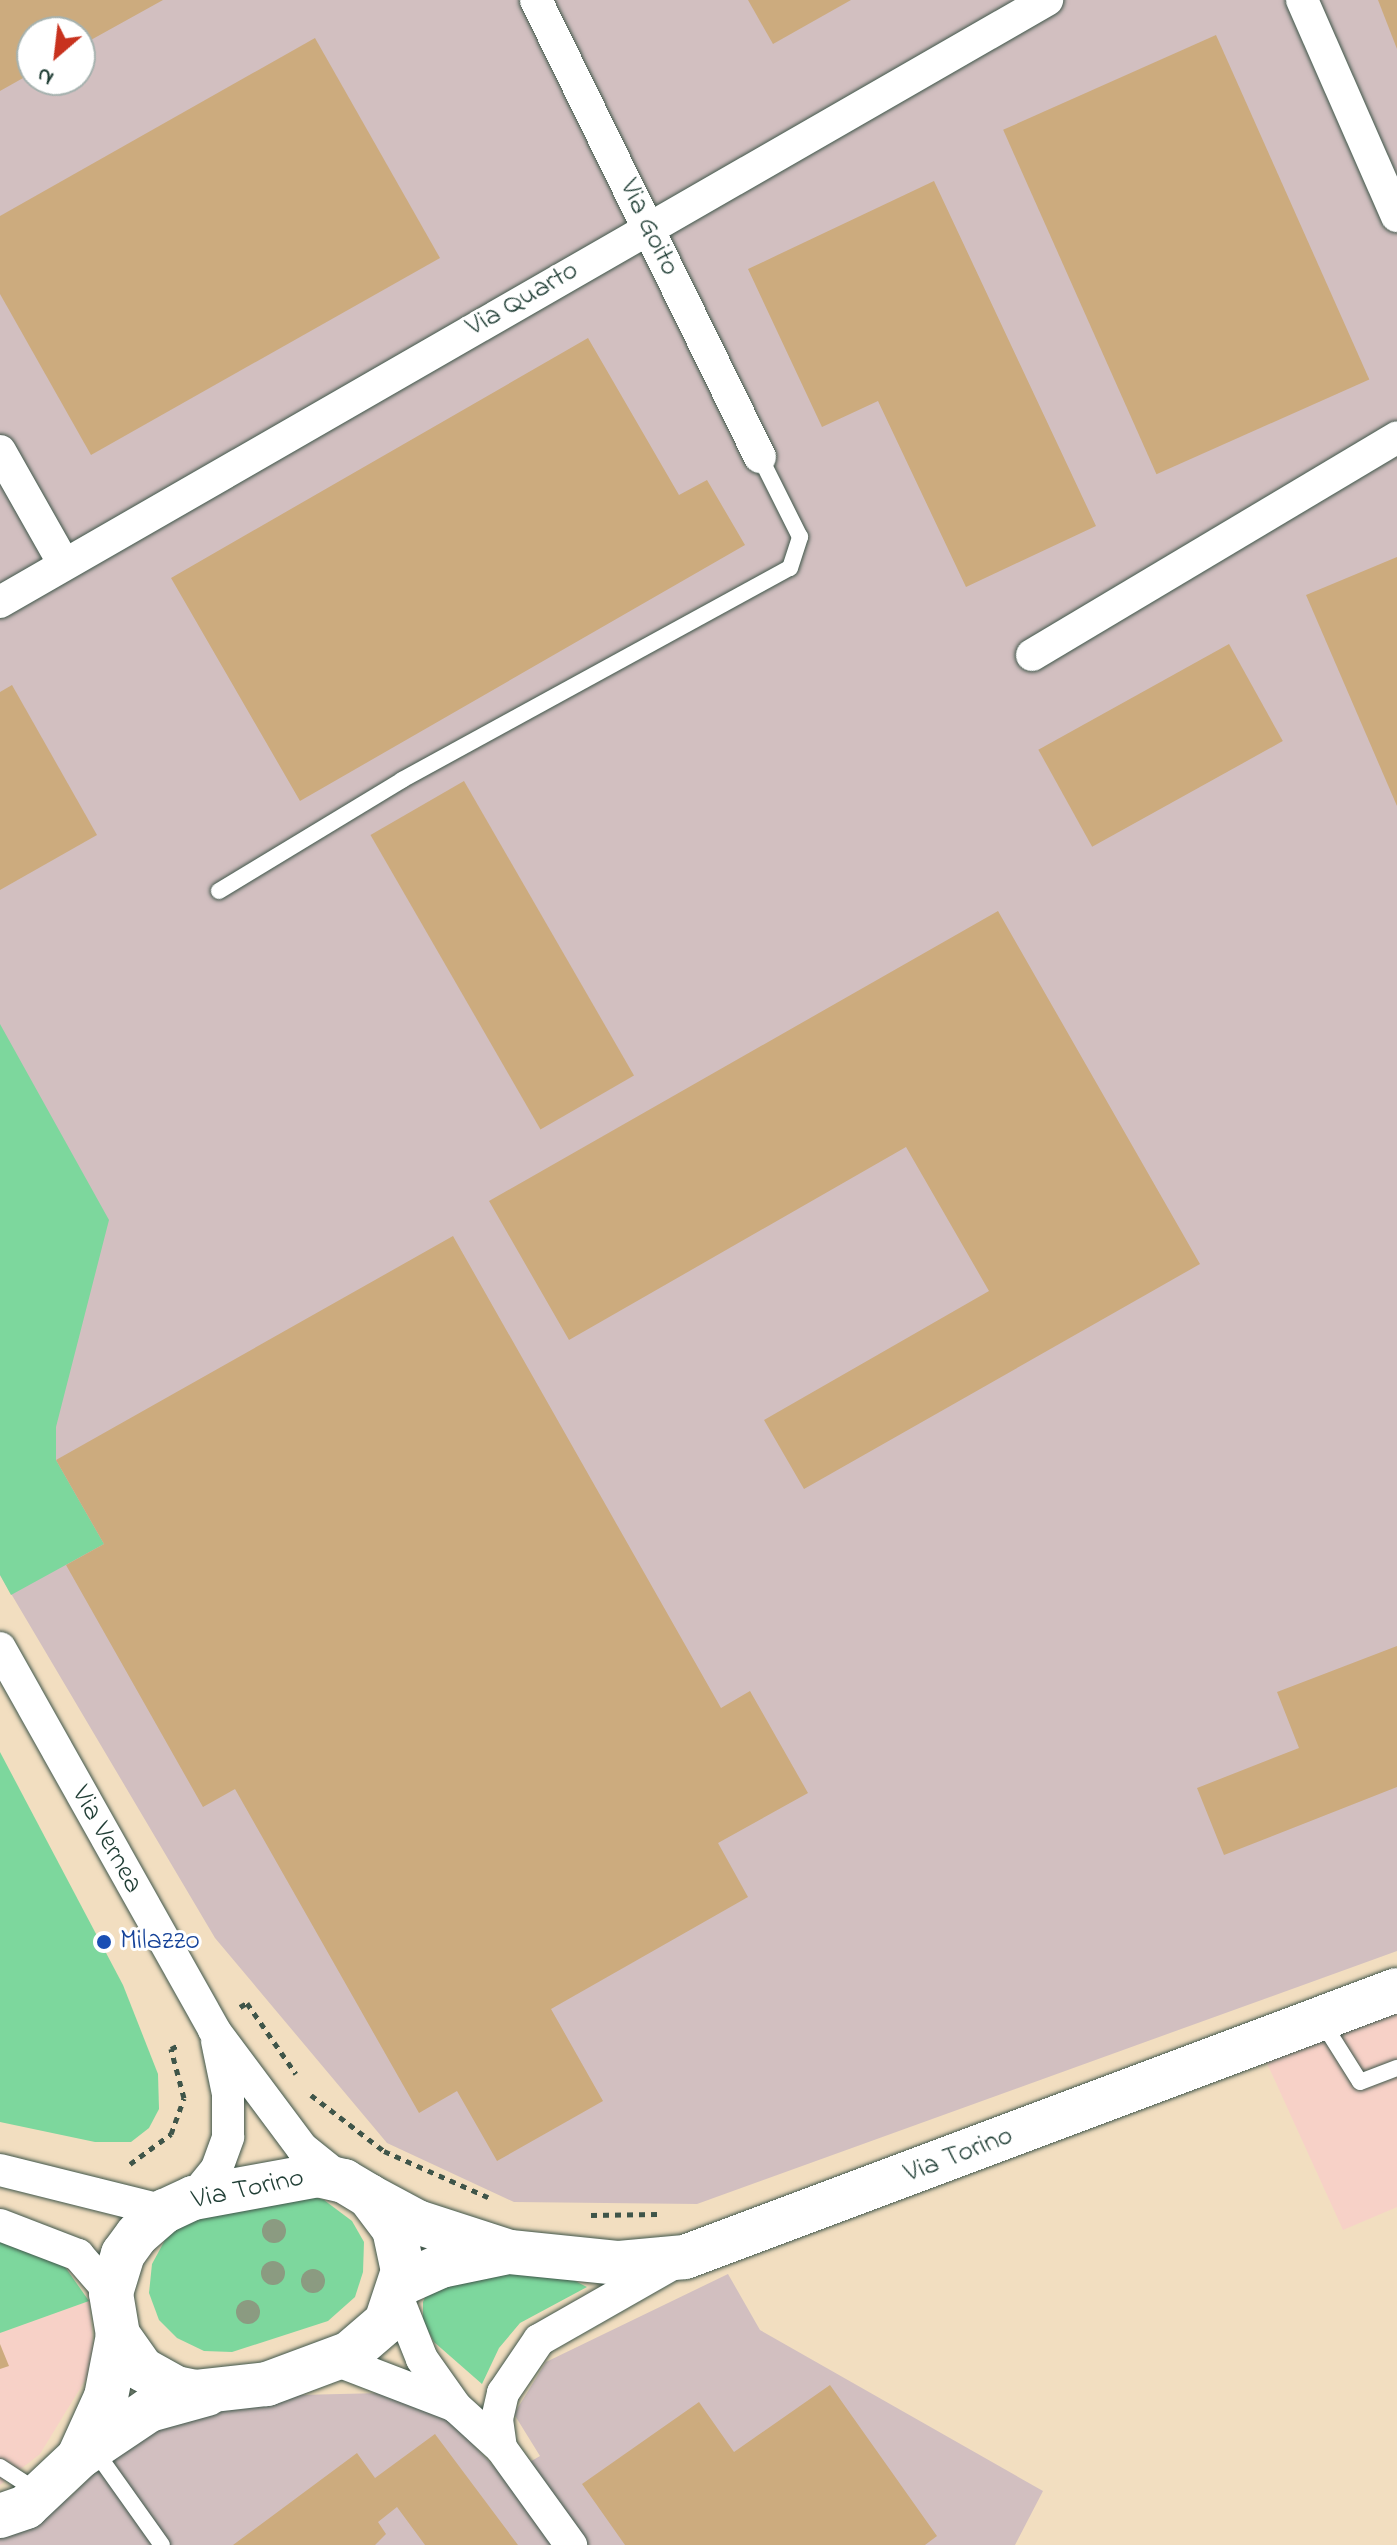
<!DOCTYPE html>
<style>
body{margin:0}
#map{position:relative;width:1397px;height:2545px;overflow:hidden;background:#f2dec0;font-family:"Indie Flower",sans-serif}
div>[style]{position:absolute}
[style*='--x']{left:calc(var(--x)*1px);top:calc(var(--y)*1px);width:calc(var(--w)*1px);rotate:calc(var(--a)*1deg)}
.built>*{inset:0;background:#f7d1c7}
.industrial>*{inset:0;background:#d2bfc0}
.green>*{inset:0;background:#7dd79d}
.building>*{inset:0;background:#ccab7e;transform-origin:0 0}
.path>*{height:5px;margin-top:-2.5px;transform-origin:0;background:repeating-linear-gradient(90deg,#3f5549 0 6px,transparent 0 12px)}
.roads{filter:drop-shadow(0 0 2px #3f5549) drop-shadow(0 0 2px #3f5549)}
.service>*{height:16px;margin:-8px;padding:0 8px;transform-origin:8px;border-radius:8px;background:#fff}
.minor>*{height:32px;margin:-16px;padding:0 16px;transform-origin:16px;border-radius:16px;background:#fff}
.secondary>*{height:44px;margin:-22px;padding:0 22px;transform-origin:22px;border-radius:22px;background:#fff}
.trees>*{width:24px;height:24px;margin:-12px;border-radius:50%;background:#8b9b81}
.dots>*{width:22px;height:22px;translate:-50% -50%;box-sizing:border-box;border:4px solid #fff;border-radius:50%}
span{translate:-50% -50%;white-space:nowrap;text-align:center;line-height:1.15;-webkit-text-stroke:6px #fff;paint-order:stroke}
.street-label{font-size:28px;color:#1f3d34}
.transit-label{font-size:28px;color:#164399}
.left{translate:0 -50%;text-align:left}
.north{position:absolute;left:16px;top:16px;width:80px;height:80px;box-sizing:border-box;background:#fff;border:2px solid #a5b1ae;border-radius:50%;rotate:208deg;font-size:22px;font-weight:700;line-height:32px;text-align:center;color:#1f3d34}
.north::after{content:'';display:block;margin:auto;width:28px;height:36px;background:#c8321e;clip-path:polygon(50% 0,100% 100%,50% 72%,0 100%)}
</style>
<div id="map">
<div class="built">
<i style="clip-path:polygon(1397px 2009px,1397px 2207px,1343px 2230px,1266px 2061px)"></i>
<i style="clip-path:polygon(89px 2301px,95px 2364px,40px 2454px,0 2485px,0 2333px)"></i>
</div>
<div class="industrial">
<i style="clip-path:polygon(evenodd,0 0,1397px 0,1397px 1951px,697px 2204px,514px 2202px,387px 2143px,215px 1938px,0 1575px,0 0,32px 32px,80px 32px,80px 80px,32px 80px,32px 32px)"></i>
<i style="clip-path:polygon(728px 2274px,760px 2330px,1043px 2491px,1015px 2545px,0 2545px,0 2535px,69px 2498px,143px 2425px,297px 2395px,383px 2393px,443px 2413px,504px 2477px,540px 2456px,514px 2414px,546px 2362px)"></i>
</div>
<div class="green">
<i style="clip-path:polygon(0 1024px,109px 1220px,56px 1427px,56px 1460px,104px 1544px,11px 1595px,0 1575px)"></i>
<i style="clip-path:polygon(0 1752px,123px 1985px,158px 2074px,159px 2109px,149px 2128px,131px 2142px,95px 2142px,0 2122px)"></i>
<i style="clip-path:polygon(291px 2190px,324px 2200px,352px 2221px,364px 2242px,363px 2272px,355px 2297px,328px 2321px,232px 2352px,204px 2351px,177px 2338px,159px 2320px,149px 2293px,152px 2264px,165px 2240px,182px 2222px)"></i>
<i style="clip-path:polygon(0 2237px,63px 2264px,89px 2301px,0 2333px)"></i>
<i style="clip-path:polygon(510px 2271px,571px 2279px,587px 2287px,520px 2323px,499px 2348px,482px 2384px,434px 2342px,423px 2321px,423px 2302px,428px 2290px)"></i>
</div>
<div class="building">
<i style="clip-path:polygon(0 0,163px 0,80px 46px,80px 32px,32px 32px,32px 73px,0 91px)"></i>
<i style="clip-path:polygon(748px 0,851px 0,773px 44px)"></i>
<i style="clip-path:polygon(1378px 0,1397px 0,1397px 49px)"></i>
<i style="left:1216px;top:35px;width:377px;height:233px;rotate:66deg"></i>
<i style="clip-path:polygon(315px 38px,440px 258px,91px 455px,0 294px,0 216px)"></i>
<i style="clip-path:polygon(934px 181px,1096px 526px,966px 587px,878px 401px,822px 427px,748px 269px)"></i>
<i style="clip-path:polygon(588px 338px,679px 495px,707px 480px,745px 545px,300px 801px,171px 578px)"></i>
<i style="clip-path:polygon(1397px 557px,1397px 806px,1306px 595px)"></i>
<i style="left:1229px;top:644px;width:111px;height:218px;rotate:61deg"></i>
<i style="clip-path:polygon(12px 685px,97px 835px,0 890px,0 692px)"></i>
<i style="left:464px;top:781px;width:340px;height:108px;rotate:60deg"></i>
<i style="clip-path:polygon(998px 911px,1200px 1264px,804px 1489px,764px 1420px,989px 1291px,906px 1147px,569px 1340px,489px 1201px)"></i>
<i style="clip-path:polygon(453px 1236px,721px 1708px,750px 1691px,808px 1793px,718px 1843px,748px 1897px,551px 2009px,603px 2101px,497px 2161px,457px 2091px,419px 2113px,235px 1789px,203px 1807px,66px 1565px,104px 1544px,56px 1460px)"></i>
<i style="clip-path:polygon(1397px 1646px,1397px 1787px,1224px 1855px,1197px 1788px,1299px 1748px,1277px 1692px)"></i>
<i style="clip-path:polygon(0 2344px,9px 2366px,0 2369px)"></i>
<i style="clip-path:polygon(830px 2385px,937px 2536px,925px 2545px,625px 2545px,582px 2484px,699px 2402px,734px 2452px)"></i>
<i style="clip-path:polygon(435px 2434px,518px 2545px,425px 2545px,397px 2507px,378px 2522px,386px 2534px,375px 2545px,233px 2545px,357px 2453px,375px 2478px)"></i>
</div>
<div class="path">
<i style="--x:240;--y:2007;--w:8;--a:-30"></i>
<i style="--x:247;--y:2003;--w:86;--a:55.4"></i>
<i style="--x:311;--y:2095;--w:92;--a:37.5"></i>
<i style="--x:384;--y:2151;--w:114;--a:23.9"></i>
<i style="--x:130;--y:2164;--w:51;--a:-36.2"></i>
<i style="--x:171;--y:2134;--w:38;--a:-70"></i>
<i style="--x:184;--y:2098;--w:51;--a:-104.9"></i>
<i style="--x:171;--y:2049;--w:11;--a:-27"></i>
<i style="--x:591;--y:2215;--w:66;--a:-0.9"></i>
</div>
<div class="roads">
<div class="service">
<i style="--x:219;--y:891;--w:214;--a:-31.2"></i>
<i style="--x:402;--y:780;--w:442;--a:-28.7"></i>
<i style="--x:790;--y:568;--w:33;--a:-72"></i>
<i style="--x:800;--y:537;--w:89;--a:-116.6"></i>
<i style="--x:1321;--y:2020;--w:73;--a:57.8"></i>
<i style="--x:1360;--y:2082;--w:40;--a:-21"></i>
<i style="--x:93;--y:2448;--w:119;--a:54.6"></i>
<i style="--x:0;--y:2467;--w:48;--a:33"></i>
</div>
<div class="minor">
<i style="--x:536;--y:0;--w:509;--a:63.89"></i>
<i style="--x:1302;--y:0;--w:236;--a:66.3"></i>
<i style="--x:0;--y:451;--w:130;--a:60.5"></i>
<i style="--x:0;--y:602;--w:1208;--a:-29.9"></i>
<i style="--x:1032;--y:655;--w:425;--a:-30.8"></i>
<i style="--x:0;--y:1648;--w:438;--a:60.7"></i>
<i style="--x:214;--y:2030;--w:147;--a:53.3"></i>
<i style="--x:302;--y:2148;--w:51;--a:38.7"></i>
<i style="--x:0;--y:2170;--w:170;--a:14"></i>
<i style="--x:193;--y:2198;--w:38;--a:-51"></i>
<i style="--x:217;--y:2168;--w:33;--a:-70"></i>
<i style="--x:228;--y:2137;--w:43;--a:-90"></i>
<i style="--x:228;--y:2094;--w:54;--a:-101.7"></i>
<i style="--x:0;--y:2225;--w:84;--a:21"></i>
<i style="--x:78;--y:2255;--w:50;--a:49"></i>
<i style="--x:398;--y:2299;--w:65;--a:68.2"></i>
<i style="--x:422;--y:2359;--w:59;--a:54.7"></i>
<i style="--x:456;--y:2407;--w:61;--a:42.3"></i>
<i style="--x:501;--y:2448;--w:120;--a:54.2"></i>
<i style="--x:333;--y:2359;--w:129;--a:21"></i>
<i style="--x:501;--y:2448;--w:29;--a:-98"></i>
<i style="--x:497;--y:2419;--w:27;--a:-77"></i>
<i style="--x:503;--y:2393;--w:64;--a:-55.8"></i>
<i style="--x:539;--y:2340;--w:163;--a:-29.7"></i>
</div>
<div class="secondary">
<i style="--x:318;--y:2175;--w:27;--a:13"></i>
<i style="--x:344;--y:2181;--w:29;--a:31"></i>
<i style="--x:369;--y:2196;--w:41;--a:52.9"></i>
<i style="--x:394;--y:2229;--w:43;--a:77.9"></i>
<i style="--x:403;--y:2271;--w:54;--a:108.4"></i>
<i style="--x:386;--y:2322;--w:48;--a:139.3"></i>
<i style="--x:350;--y:2353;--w:89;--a:159.5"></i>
<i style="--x:267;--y:2384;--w:71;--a:173.6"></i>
<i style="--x:196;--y:2392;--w:20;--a:-169"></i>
<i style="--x:176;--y:2388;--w:39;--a:-151"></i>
<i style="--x:142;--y:2369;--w:42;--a:-125.2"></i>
<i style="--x:118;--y:2335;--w:43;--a:-99.5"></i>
<i style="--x:111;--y:2293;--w:41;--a:-72.9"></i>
<i style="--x:123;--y:2254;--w:24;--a:-54"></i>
<i style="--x:137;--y:2235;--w:37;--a:-41"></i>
<i style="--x:165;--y:2211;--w:31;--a:-25"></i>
<i style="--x:193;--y:2198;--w:127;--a:-10.4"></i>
<i style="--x:369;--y:2196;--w:55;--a:28.4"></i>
<i style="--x:417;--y:2222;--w:98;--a:17.9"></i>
<i style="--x:510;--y:2252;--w:110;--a:5.8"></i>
<i style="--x:619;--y:2263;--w:66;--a:-5.2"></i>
<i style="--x:685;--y:2257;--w:760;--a:-20.56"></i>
<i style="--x:401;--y:2284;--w:44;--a:-24.2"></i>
<i style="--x:441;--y:2266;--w:64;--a:-11.7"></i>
<i style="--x:80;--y:2454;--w:63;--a:-65.5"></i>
<i style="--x:106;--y:2397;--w:63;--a:-79"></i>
<i style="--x:0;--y:2516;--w:28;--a:-19"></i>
<i style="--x:26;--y:2507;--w:73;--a:-43.3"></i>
<i style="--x:79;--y:2457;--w:84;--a:-33.9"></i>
<i style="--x:149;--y:2410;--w:60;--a:-15.4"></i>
</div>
</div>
<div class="trees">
<i style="left:274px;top:2231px"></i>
<i style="left:273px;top:2273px"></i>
<i style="left:313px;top:2281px"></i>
<i style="left:248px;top:2312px"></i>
</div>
<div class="dots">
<i style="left:104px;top:1942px;background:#1a4fb4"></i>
</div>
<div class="street-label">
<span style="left:648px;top:228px;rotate:64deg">Via Goito</span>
<span style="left:523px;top:300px;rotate:-30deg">Via Quarto</span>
<span style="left:106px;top:1840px;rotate:61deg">Via Vernea</span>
<span style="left:959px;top:2156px;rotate:-21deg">Via Torino</span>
<span style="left:248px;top:2190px;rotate:-12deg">Via Torino</span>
</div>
<div class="transit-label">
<span class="left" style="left:120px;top:1942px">Milazzo</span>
</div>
<div class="north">N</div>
</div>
